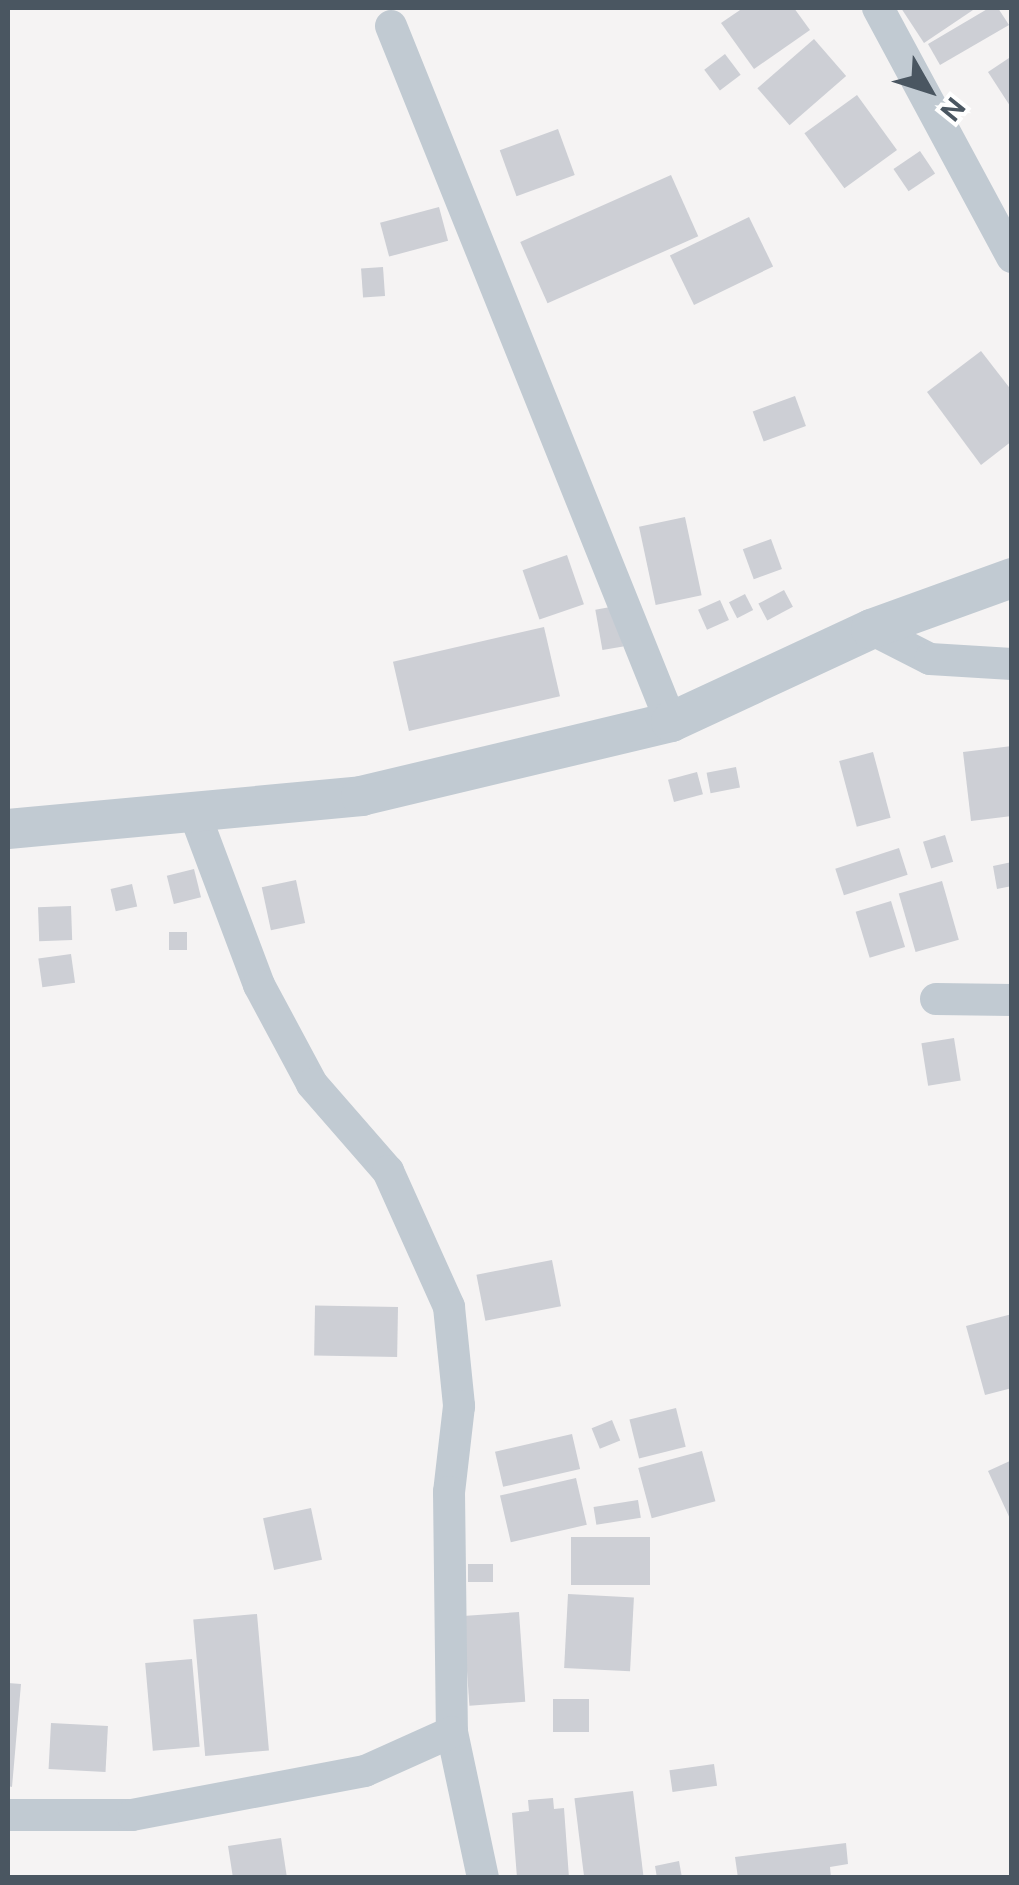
<!DOCTYPE html>
<style>
body{margin:0}
#map{position:relative;width:1019px;height:1885px;overflow:hidden;background:#f5f3f3;font-family:"DM Sans",sans-serif}
div>[style]{position:absolute}
[style*='--x']{left:calc(var(--x)*1px);top:calc(var(--y)*1px);width:calc(var(--w)*1px);rotate:calc(var(--a)*1deg)}
.building>*{inset:0;background:#cdcfd5;transform-origin:0 0}
.minor>*{height:32px;margin:-16px;padding:0 16px;transform-origin:16px;border-radius:16px;background:#c1cad2}
.tertiary>*{height:40px;margin:-20px;padding:0 20px;transform-origin:20px;border-radius:20px;background:#c1cad2}
span{translate:-50% -50%;white-space:nowrap;text-align:center;line-height:1.15;-webkit-text-stroke:8px #fff;paint-order:stroke}
.frame{position:absolute;inset:0;border:10px solid #4a5661;pointer-events:none}
.north{position:absolute;left:879px;top:40px;width:100px;height:100px;-webkit-text-stroke:8px #fff;paint-order:stroke;rotate:129deg;font-size:28px;font-weight:700;line-height:40px;text-align:center;color:#4a5661}
.north::after{content:'';display:block;margin:auto;width:35px;height:45px;background:#4a5661;clip-path:polygon(50% 0,100% 100%,50% 72%,0 100%)}
</style>
<div id="map">
<div class="building">
<i style="clip-path:polygon(743px 8px,794px 8px,810px 30px,754px 69px,721px 23px)"></i>
<i style="clip-path:polygon(901px 8px,976px 8px,924px 43px)"></i>
<i style="clip-path:polygon(989px 8px,998px 8px,1009px 25px,940px 65px,928px 44px)"></i>
<i style="left:814px;top:39px;width:49px;height:75px;rotate:49deg"></i>
<i style="left:725px;top:54px;width:26px;height:26px;rotate:53deg"></i>
<i style="clip-path:polygon(1012px 56px,1012px 109px,988px 72px)"></i>
<i style="left:857px;top:95px;width:68px;height:65px;rotate:54deg"></i>
<i style="left:558px;top:129px;width:49px;height:62px;rotate:70deg"></i>
<i style="left:920px;top:151px;width:27px;height:32px;rotate:56deg"></i>
<i style="left:671px;top:175px;width:67px;height:165px;rotate:66deg"></i>
<i style="left:439px;top:207px;width:35px;height:61px;rotate:75deg"></i>
<i style="left:749px;top:217px;width:55px;height:88px;rotate:64deg"></i>
<i style="left:383px;top:267px;width:29px;height:22px;rotate:86deg"></i>
<i style="clip-path:polygon(981px 351px,1012px 391px,1012px 441px,981px 465px,927px 392px)"></i>
<i style="left:795px;top:396px;width:32px;height:45px;rotate:70deg"></i>
<i style="left:685px;top:517px;width:80px;height:47px;rotate:78deg"></i>
<i style="left:771px;top:539px;width:32px;height:30px;rotate:70deg"></i>
<i style="left:567px;top:555px;width:52px;height:47px;rotate:71deg"></i>
<i style="left:784px;top:590px;width:19px;height:29px;rotate:62deg"></i>
<i style="left:745px;top:594px;width:18px;height:18px;rotate:63deg"></i>
<i style="left:720px;top:600px;width:22px;height:24px;rotate:66deg"></i>
<i style="left:616px;top:606px;width:41px;height:21px;rotate:80deg"></i>
<i style="left:544px;top:627px;width:71px;height:155px;rotate:77deg"></i>
<i style="clip-path:polygon(1012px 746px,1012px 816px,971px 821px,963px 752px)"></i>
<i style="left:873px;top:752px;width:68px;height:35px;rotate:75deg"></i>
<i style="left:736px;top:767px;width:21px;height:30px;rotate:79deg"></i>
<i style="left:697px;top:772px;width:23px;height:30px;rotate:75deg"></i>
<i style="left:945px;top:835px;width:28px;height:23px;rotate:73deg"></i>
<i style="left:899px;top:848px;width:28px;height:67px;rotate:72deg"></i>
<i style="clip-path:polygon(1012px 862px,1012px 886px,997px 889px,993px 866px)"></i>
<i style="left:194px;top:869px;width:29px;height:28px;rotate:76deg"></i>
<i style="left:296px;top:880px;width:44px;height:35px;rotate:78deg"></i>
<i style="left:942px;top:881px;width:61px;height:45px;rotate:74deg"></i>
<i style="left:132px;top:884px;width:23px;height:22px;rotate:77deg"></i>
<i style="left:891px;top:901px;width:48px;height:37px;rotate:73deg"></i>
<i style="left:71px;top:906px;width:34px;height:33px;rotate:88deg"></i>
<i style="left:169px;top:932px;width:18px;height:18px"></i>
<i style="left:71px;top:954px;width:29px;height:33px;rotate:82deg"></i>
<i style="left:954px;top:1038px;width:43px;height:33px;rotate:81deg"></i>
<i style="left:552px;top:1260px;width:47px;height:77px;rotate:79deg"></i>
<i style="left:398px;top:1307px;width:50px;height:83px;rotate:91deg"></i>
<i style="clip-path:polygon(1012px 1314px,1012px 1388px,985px 1395px,966px 1326px)"></i>
<i style="left:676px;top:1408px;width:40px;height:48px;rotate:76deg"></i>
<i style="left:612px;top:1420px;width:22px;height:22px;rotate:68deg"></i>
<i style="left:572px;top:1434px;width:36px;height:79px;rotate:77deg"></i>
<i style="left:702px;top:1451px;width:52px;height:66px;rotate:75deg"></i>
<i style="clip-path:polygon(1012px 1460px,1012px 1523px,988px 1471px)"></i>
<i style="left:576px;top:1478px;width:48px;height:78px;rotate:77deg"></i>
<i style="left:638px;top:1500px;width:18px;height:45px;rotate:81deg"></i>
<i style="left:311px;top:1508px;width:53px;height:49px;rotate:78deg"></i>
<i style="left:571px;top:1537px;width:79px;height:48px"></i>
<i style="left:468px;top:1564px;width:25px;height:18px"></i>
<i style="left:568px;top:1594px;width:66px;height:74px;rotate:3deg"></i>
<i style="left:519px;top:1612px;width:90px;height:56px;rotate:86deg"></i>
<i style="left:257px;top:1614px;width:137px;height:64px;rotate:85deg"></i>
<i style="left:192px;top:1659px;width:88px;height:47px;rotate:85deg"></i>
<i style="clip-path:polygon(8px 1683px,21px 1684px,12px 1787px,8px 1786px)"></i>
<i style="left:553px;top:1699px;width:36px;height:33px"></i>
<i style="left:51px;top:1723px;width:57px;height:46px;rotate:3deg"></i>
<i style="left:714px;top:1764px;width:22px;height:45px;rotate:82deg"></i>
<i style="left:633px;top:1791px;width:88px;height:59px;rotate:83deg"></i>
<i style="clip-path:polygon(553px 1798px,554px 1809px,564px 1808px,569px 1878px,517px 1878px,512px 1813px,529px 1811px,528px 1800px)"></i>
<i style="clip-path:polygon(281px 1838px,287px 1878px,233px 1878px,228px 1846px)"></i>
<i style="clip-path:polygon(846px 1843px,848px 1864px,830px 1867px,831px 1878px,738px 1878px,735px 1857px)"></i>
<i style="clip-path:polygon(679px 1861px,682px 1878px,657px 1878px,655px 1866px)"></i>
</div>
<div class="minor">
<i style="--x:878;--y:8;--w:283;--a:61.7"></i>
<i style="--x:391;--y:26;--w:750;--a:68.09"></i>
<i style="--x:871;--y:629;--w:66;--a:27"></i>
<i style="--x:930;--y:659;--w:82;--a:3.5"></i>
<i style="--x:194;--y:812;--w:185;--a:69.4"></i>
<i style="--x:259;--y:985;--w:112;--a:61.8"></i>
<i style="--x:312;--y:1084;--w:116;--a:48.9"></i>
<i style="--x:388;--y:1171;--w:149;--a:65.8"></i>
<i style="--x:449;--y:1307;--w:100;--a:84.2"></i>
<i style="--x:459;--y:1406;--w:87;--a:96.6"></i>
<i style="--x:449;--y:1492;--w:240;--a:89.3"></i>
<i style="--x:452;--y:1732;--w:149;--a:78"></i>
<i style="--x:936;--y:999;--w:76;--a:0.8"></i>
<i style="--x:8;--y:1815;--w:124;--a:0"></i>
<i style="--x:132;--y:1815;--w:237;--a:-10.7"></i>
<i style="--x:365;--y:1771;--w:95;--a:-24.1"></i>
</div>
<div class="tertiary">
<i style="--x:8;--y:829;--w:355;--a:-5.3"></i>
<i style="--x:361;--y:796;--w:319;--a:-13.4"></i>
<i style="--x:671;--y:722;--w:221;--a:-24.9"></i>
<i style="--x:871;--y:629;--w:150;--a:-19.9"></i>
</div>
<div class="frame"></div>
<div class="north">N</div>
</div>
